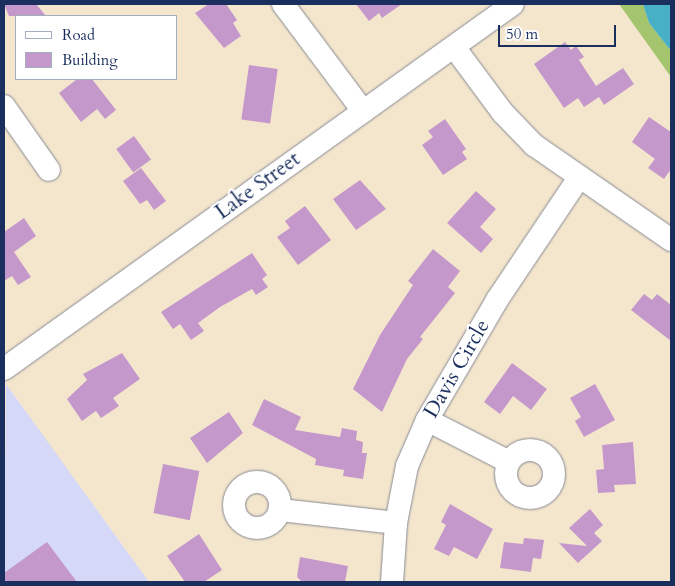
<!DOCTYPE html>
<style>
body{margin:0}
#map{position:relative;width:675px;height:586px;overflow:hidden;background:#f4e6cd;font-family:Cardo,serif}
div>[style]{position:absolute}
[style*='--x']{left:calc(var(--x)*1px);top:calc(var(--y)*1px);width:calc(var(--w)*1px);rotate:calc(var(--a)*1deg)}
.built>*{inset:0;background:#d6d8f8}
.green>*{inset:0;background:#a4c56e}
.water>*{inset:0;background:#47afc6}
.building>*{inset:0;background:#c598cb;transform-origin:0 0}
.roads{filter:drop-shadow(0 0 1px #888a96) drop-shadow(0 0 1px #888a96)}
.minor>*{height:22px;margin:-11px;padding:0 11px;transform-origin:11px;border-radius:11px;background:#fff}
.minor>.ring{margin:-11px;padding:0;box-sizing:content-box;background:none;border:22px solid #fff;border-radius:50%}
span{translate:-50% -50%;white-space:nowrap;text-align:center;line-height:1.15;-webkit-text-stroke:4.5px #fff;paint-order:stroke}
.street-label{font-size:21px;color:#1b2f5e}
.frame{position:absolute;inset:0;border:5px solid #1b2f5e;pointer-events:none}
.legend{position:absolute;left:15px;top:15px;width:162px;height:65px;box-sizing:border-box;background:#fff;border:1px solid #a4acbf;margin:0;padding:6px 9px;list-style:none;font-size:15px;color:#1b2f5e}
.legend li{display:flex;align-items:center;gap:10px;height:25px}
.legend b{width:25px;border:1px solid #a4acbf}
.scale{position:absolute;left:498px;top:25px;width:118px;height:22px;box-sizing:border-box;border:2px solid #1b2f5e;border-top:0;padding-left:6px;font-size:15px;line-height:18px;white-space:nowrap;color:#1b2f5e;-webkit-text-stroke:4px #fff;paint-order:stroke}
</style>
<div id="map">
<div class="built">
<i style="clip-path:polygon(6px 384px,149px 582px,4px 582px)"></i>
</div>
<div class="green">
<i style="clip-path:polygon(619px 4px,643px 4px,649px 23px,671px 51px,671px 77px)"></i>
</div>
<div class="water">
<i style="clip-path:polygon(643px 4px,671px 4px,671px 51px,649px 23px)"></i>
</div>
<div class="building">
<i style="clip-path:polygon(4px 4px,36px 4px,46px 16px,9px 16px)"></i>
<i style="clip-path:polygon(209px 4px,226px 4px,237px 20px,233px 23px,241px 36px,224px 48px,195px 13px)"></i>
<i style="clip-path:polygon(356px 4px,402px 4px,382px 18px,379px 13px,369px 21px)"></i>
<i style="clip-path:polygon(565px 42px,571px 50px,576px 46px,584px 57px,579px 60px,596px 86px,623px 68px,634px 84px,604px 105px,599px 97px,584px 107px,578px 98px,564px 108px,534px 64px)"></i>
<i style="left:249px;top:65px;width:29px;height:55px;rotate:8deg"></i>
<i style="clip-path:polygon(77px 79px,92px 79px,116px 110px,105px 119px,97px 109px,81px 122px,59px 93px)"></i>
<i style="clip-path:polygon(649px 117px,671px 132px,671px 169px,664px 179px,648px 168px,655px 159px,632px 142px)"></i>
<i style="clip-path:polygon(445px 119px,466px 149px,462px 152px,467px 159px,443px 175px,422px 145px,433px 137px,428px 131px)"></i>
<i style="left:134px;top:136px;width:29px;height:22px;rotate:54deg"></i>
<i style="clip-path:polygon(141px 168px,166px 201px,154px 210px,147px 200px,140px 204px,123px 181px)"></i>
<i style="clip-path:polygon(360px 180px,386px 209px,356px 230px,333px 199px)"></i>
<i style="clip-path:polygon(476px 191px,496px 209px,480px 227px,493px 239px,481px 253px,447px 223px)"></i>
<i style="clip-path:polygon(305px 206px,331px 240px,298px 265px,277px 237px,290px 228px,285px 221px)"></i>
<i style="clip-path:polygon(24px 218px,36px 236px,14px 252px,31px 277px,18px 285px,12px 276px,4px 281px,4px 232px)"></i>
<i style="clip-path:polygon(433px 249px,460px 271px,448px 287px,455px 293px,420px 337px,423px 339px,407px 359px,382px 412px,353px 389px,380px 335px,413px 285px,408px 281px)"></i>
<i style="clip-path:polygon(252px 253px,267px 275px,262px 279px,268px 287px,256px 295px,252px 289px,220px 307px,198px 323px,204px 331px,191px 340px,180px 324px,173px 329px,161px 312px)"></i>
<i style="clip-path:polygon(644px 294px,652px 300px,657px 294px,671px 305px,671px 341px,631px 310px)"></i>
<i style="clip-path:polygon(122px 353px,140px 379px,113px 398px,119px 406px,101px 418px,96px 411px,82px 421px,67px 399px,87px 380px,83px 374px)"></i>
<i style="clip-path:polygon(512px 363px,547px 389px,531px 410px,513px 396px,500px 414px,484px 402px)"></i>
<i style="clip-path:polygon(595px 384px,615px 420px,584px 437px,575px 421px,581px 417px,570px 398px)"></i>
<i style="clip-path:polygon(264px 399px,301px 417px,295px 430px,340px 437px,342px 428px,357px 431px,356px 440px,363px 442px,362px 453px,367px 453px,363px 479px,343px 476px,344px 470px,315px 465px,316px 459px,252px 425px)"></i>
<i style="clip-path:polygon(229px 412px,243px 433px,207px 463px,190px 438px)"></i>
<i style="clip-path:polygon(633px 442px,636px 484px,614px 485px,615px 492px,598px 493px,596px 470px,604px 469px,602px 445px)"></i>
<i style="left:163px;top:464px;width:37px;height:50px;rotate:11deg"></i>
<i style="clip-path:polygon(450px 504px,493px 529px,477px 559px,454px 547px,449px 556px,434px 549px,446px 525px,441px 522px)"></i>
<i style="clip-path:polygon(590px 509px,603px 525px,594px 533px,602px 541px,578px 563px,559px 543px,587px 546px,569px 528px)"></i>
<i style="clip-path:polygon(199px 534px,222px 570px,204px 582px,185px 582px,167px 556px)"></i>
<i style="clip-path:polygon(524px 538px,544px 540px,541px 559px,533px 558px,531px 572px,500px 568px,504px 542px,523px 544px)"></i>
<i style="clip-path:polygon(47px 542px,77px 582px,4px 582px,4px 573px)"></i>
<i style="clip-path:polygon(300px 557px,348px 566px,345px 582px,302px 582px,297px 577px)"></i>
</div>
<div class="roads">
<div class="minor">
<i style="--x:283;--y:4;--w:134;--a:53.2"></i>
<i style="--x:454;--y:47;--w:82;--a:53.4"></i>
<i style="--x:503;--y:113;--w:45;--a:45.9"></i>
<i style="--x:534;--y:145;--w:167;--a:34.7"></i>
<i style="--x:4;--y:106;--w:78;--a:54.9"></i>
<i style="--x:4;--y:369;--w:626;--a:-35.64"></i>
<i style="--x:427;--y:420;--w:92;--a:27.1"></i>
<i class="ring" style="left:506px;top:450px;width:26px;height:26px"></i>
<i class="ring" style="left:234px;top:482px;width:24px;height:24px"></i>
<i style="--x:280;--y:510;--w:117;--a:6.4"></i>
<i style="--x:392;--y:582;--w:59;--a:-86.1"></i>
<i style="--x:396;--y:523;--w:58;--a:-79.1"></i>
<i style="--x:407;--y:466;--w:50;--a:-66.5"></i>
<i style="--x:427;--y:420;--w:139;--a:-59.7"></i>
<i style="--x:497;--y:300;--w:146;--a:-56.2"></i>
</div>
</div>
<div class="street-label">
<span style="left:258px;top:186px;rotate:-36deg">Lake Street</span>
<span style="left:457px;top:369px;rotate:-60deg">Davis Circle</span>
</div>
<div class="frame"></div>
<ul class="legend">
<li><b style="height:6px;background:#fff"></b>Road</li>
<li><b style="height:14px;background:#c598cb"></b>Building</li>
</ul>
<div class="scale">50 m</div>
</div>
